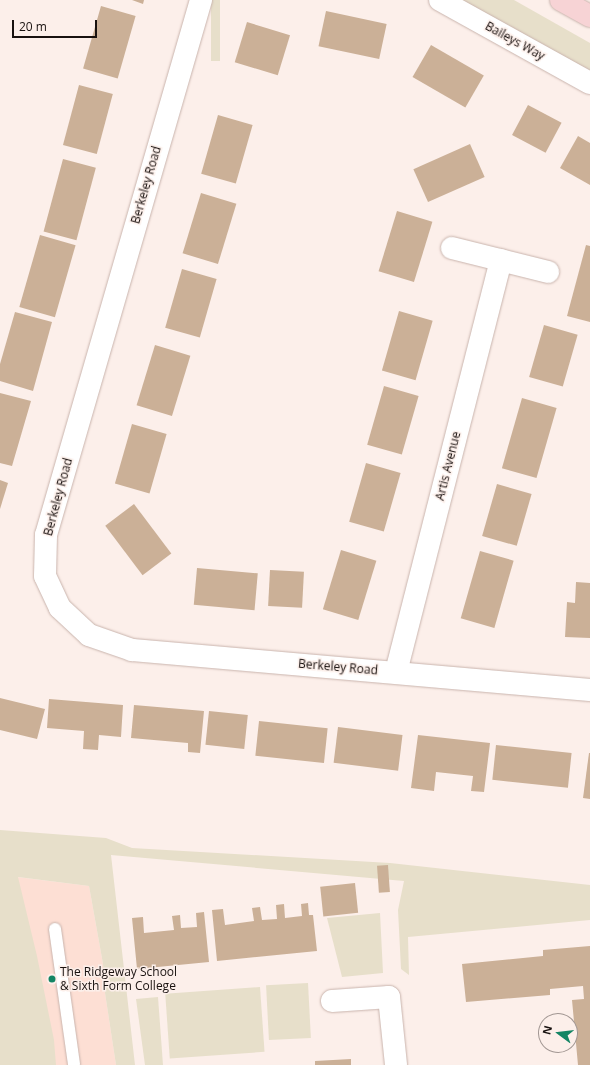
<!DOCTYPE html>
<style>
body{margin:0}
#map{position:relative;width:590px;height:1065px;overflow:hidden;background:#fcefea;font-family:"Open Sans",sans-serif}
div>[style]{position:absolute}
[style*='--x']{left:calc(var(--x)*1px);top:calc(var(--y)*1px);width:calc(var(--w)*1px);rotate:calc(var(--a)*1deg)}
.built>*{inset:0;background:#fddfd4}
.green>*{inset:0;background:#e7dfca;transform-origin:0 0}
.building>*{inset:0;background:#cbb097;transform-origin:0 0}
.roads{filter:drop-shadow(0 0 1px #c9b4ad) drop-shadow(0 0 1px #c9b4ad)}
.lane>*{height:12px;margin:-6px;padding:0 6px;transform-origin:6px;border-radius:6px;background:#fff}
.street>*{height:22px;margin:-11px;padding:0 11px;transform-origin:11px;border-radius:11px;background:#fff}
.primary>*{height:22px;margin:-11px;padding:0 11px;transform-origin:11px;border-radius:11px;background:#f7d3d5}
.dots>*{width:11px;height:11px;translate:-50% -50%;box-sizing:border-box;border:2px solid #fcefea;border-radius:50%}
span{translate:-50% -50%;white-space:nowrap;text-align:center;line-height:1.15;-webkit-text-stroke:3px #fcefea;paint-order:stroke}
.street-label{font-size:12px;color:#18110f}
.poi-label{font-size:12px;color:#18110f}
.left{translate:0 -50%;text-align:left}
.north{position:absolute;left:538px;top:1013px;width:40px;height:40px;box-sizing:border-box;background:#fcefea;border:1px solid #a19692;border-radius:50%;rotate:285deg;font-size:11px;font-weight:700;line-height:16px;text-align:center;color:#18110f}
.north::after{content:'';display:block;margin:auto;width:14px;height:18px;background:#138564;clip-path:polygon(50% 0,100% 100%,50% 72%,0 100%)}
.scale{position:absolute;left:12px;top:20px;width:85px;height:18px;box-sizing:border-box;border:2px solid #18110f;border-top:0;padding-left:5px;font-size:12px;line-height:14px;white-space:nowrap;color:#18110f;-webkit-text-stroke:3px #fcefea;paint-order:stroke}
</style>
<div id="map">
<div class="built">
<i style="clip-path:polygon(17px 877px,89px 886px,103px 964px,105px 993px,116px 1065px,0 1065px)"></i>
</div>
<div class="green">
<i style="left:211px;top:0;width:9px;height:61px"></i>
<i style="clip-path:polygon(459px 0,514px 0,590px 43px,590px 73px)"></i>
<i style="clip-path:polygon(0 830px,106px 838px,132px 848px,390px 863px,590px 885px,590px 920px,408px 937px,409px 975px,401px 969px,398px 910px,404px 881px,111px 855px,135px 1065px,116px 1065px,105px 993px,103px 964px,89px 886px,18px 877px,37px 956px,54px 1040px,56px 1065px,0 1065px)"></i>
<i style="clip-path:polygon(380px 913px,383px 973px,342px 977px,327px 918px)"></i>
<i style="left:308px;top:983px;width:55px;height:42px;rotate:87deg"></i>
<i style="left:260px;top:987px;width:65px;height:95px;rotate:86deg"></i>
<i style="clip-path:polygon(158px 997px,163px 1065px,145px 1065px,136px 999px)"></i>
</div>
<div class="building">
<i style="clip-path:polygon(132px 0,144px 0,143px 4px)"></i>
<i style="left:101px;top:6px;width:36px;height:65px;rotate:16deg"></i>
<i style="left:326px;top:11px;width:62px;height:36px;rotate:12deg"></i>
<i style="left:247px;top:22px;width:45px;height:42px;rotate:17deg"></i>
<i style="left:431px;top:45px;width:61px;height:37px;rotate:30deg"></i>
<i style="left:79px;top:85px;width:35px;height:62px;rotate:15deg"></i>
<i style="left:528px;top:105px;width:38px;height:34px;rotate:28deg"></i>
<i style="left:218px;top:115px;width:36px;height:61px;rotate:16deg"></i>
<i style="clip-path:polygon(578px 136px,590px 143px,590px 185px,560px 168px)"></i>
<i style="left:470px;top:144px;width:36px;height:62px;rotate:66deg"></i>
<i style="left:63px;top:159px;width:34px;height:75px;rotate:15deg"></i>
<i style="left:201px;top:193px;width:37px;height:63px;rotate:17deg"></i>
<i style="left:397px;top:211px;width:37px;height:63px;rotate:17deg"></i>
<i style="left:40px;top:235px;width:37px;height:75px;rotate:16deg"></i>
<i style="clip-path:polygon(586px 245px,590px 246px,590px 322px,567px 316px)"></i>
<i style="left:182px;top:269px;width:36px;height:61px;rotate:16deg"></i>
<i style="left:399px;top:311px;width:35px;height:62px;rotate:16deg"></i>
<i style="clip-path:polygon(15px 312px,52px 322px,33px 391px,0 381px,0 364px)"></i>
<i style="left:544px;top:325px;width:35px;height:54px;rotate:16deg"></i>
<i style="left:155px;top:345px;width:37px;height:63px;rotate:17deg"></i>
<i style="left:384px;top:386px;width:36px;height:61px;rotate:16deg"></i>
<i style="clip-path:polygon(0 393px,31px 401px,12px 466px,0 463px)"></i>
<i style="left:522px;top:398px;width:36px;height:73px;rotate:16deg"></i>
<i style="left:132px;top:424px;width:36px;height:62px;rotate:16deg"></i>
<i style="left:366px;top:463px;width:36px;height:61px;rotate:16deg"></i>
<i style="clip-path:polygon(0 480px,8px 483px,0 509px)"></i>
<i style="left:497px;top:484px;width:36px;height:54px;rotate:16deg"></i>
<i style="left:134px;top:504px;width:62px;height:36px;rotate:53deg"></i>
<i style="left:341px;top:550px;width:37px;height:62px;rotate:17deg"></i>
<i style="left:480px;top:551px;width:35px;height:70px;rotate:16deg"></i>
<i style="left:197px;top:568px;width:61px;height:37px;rotate:5deg"></i>
<i style="left:270px;top:570px;width:34px;height:36px;rotate:3deg"></i>
<i style="clip-path:polygon(576px 582px,590px 583px,590px 638px,565px 637px,567px 602px,575px 603px)"></i>
<i style="clip-path:polygon(0 698px,45px 709px,37px 739px,0 730px)"></i>
<i style="clip-path:polygon(49px 699px,123px 705px,121px 737px,99px 735px,98px 750px,83px 749px,84px 731px,47px 728px)"></i>
<i style="clip-path:polygon(134px 705px,204px 711px,200px 753px,188px 752px,188px 743px,131px 738px)"></i>
<i style="left:209px;top:711px;width:39px;height:34px;rotate:6deg"></i>
<i style="left:259px;top:721px;width:69px;height:35px;rotate:6deg"></i>
<i style="left:338px;top:727px;width:65px;height:36px;rotate:7deg"></i>
<i style="clip-path:polygon(418px 735px,490px 743px,484px 792px,471px 791px,473px 776px,436px 772px,434px 791px,411px 788px)"></i>
<i style="left:496px;top:745px;width:76px;height:35px;rotate:6deg"></i>
<i style="clip-path:polygon(589px 753px,590px 753px,590px 799px,583px 798px)"></i>
<i style="left:388px;top:865px;width:27px;height:11px;rotate:86deg"></i>
<i style="left:355px;top:883px;width:30px;height:35px;rotate:84deg"></i>
<i style="clip-path:polygon(308px 903px,309px 915px,313px 915px,317px 951px,217px 961px,212px 910px,223px 909px,225px 925px,254px 921px,252px 908px,260px 907px,262px 920px,277px 919px,276px 905px,284px 904px,285px 918px,302px 916px,301px 904px)"></i>
<i style="clip-path:polygon(204px 912px,209px 962px,137px 969px,132px 918px,143px 917px,144px 933px,174px 930px,172px 916px,180px 915px,181px 928px,197px 927px,196px 913px)"></i>
<i style="clip-path:polygon(590px 946px,590px 1065px,578px 1065px,572px 1000px,584px 999px,583px 986px,550px 989px,550px 995px,466px 1002px,462px 964px,543px 956px,543px 950px)"></i>
<i style="clip-path:polygon(351px 1059px,351px 1065px,315px 1065px,315px 1061px)"></i>
</div>
<div class="roads">
<div class="lane">
<i style="--x:55;--y:929;--w:137;--a:82"></i>
</div>
<div class="street">
<i style="--x:201;--y:0;--w:557;--a:106.16"></i>
<i style="--x:46;--y:535;--w:41;--a:91.4"></i>
<i style="--x:45;--y:576;--w:35;--a:65"></i>
<i style="--x:60;--y:608;--w:40;--a:43"></i>
<i style="--x:89;--y:635;--w:46;--a:19.2"></i>
<i style="--x:132;--y:650;--w:460;--a:5"></i>
<i style="--x:440;--y:0;--w:171;--a:29"></i>
<i style="--x:452;--y:248;--w:99;--a:14"></i>
<i style="--x:396;--y:672;--w:425;--a:-75.7"></i>
<i style="--x:332;--y:1001;--w:57;--a:-4"></i>
<i style="--x:389;--y:997;--w:68;--a:84.1"></i>
</div>
<div class="primary">
<i style="--x:561;--y:0;--w:33;--a:29"></i>
</div>
</div>
<div class="dots">
<i style="left:52px;top:979px;background:#138564"></i>
</div>
<div class="street-label">
<span style="left:515px;top:41px;rotate:29deg">Baileys Way</span>
<span style="left:146px;top:185px;rotate:-74deg">Berkeley Road</span>
<span style="left:448px;top:466px;rotate:-76deg">Artis Avenue</span>
<span style="left:58px;top:497px;rotate:-75deg">Berkeley Road</span>
<span style="left:338px;top:667px;rotate:5deg">Berkeley Road</span>
</div>
<div class="poi-label">
<span class="left" style="left:60px;top:979px">The Ridgeway School<br>&amp; Sixth Form College</span>
</div>
<div class="north">N</div>
<div class="scale">20 m</div>
</div>
